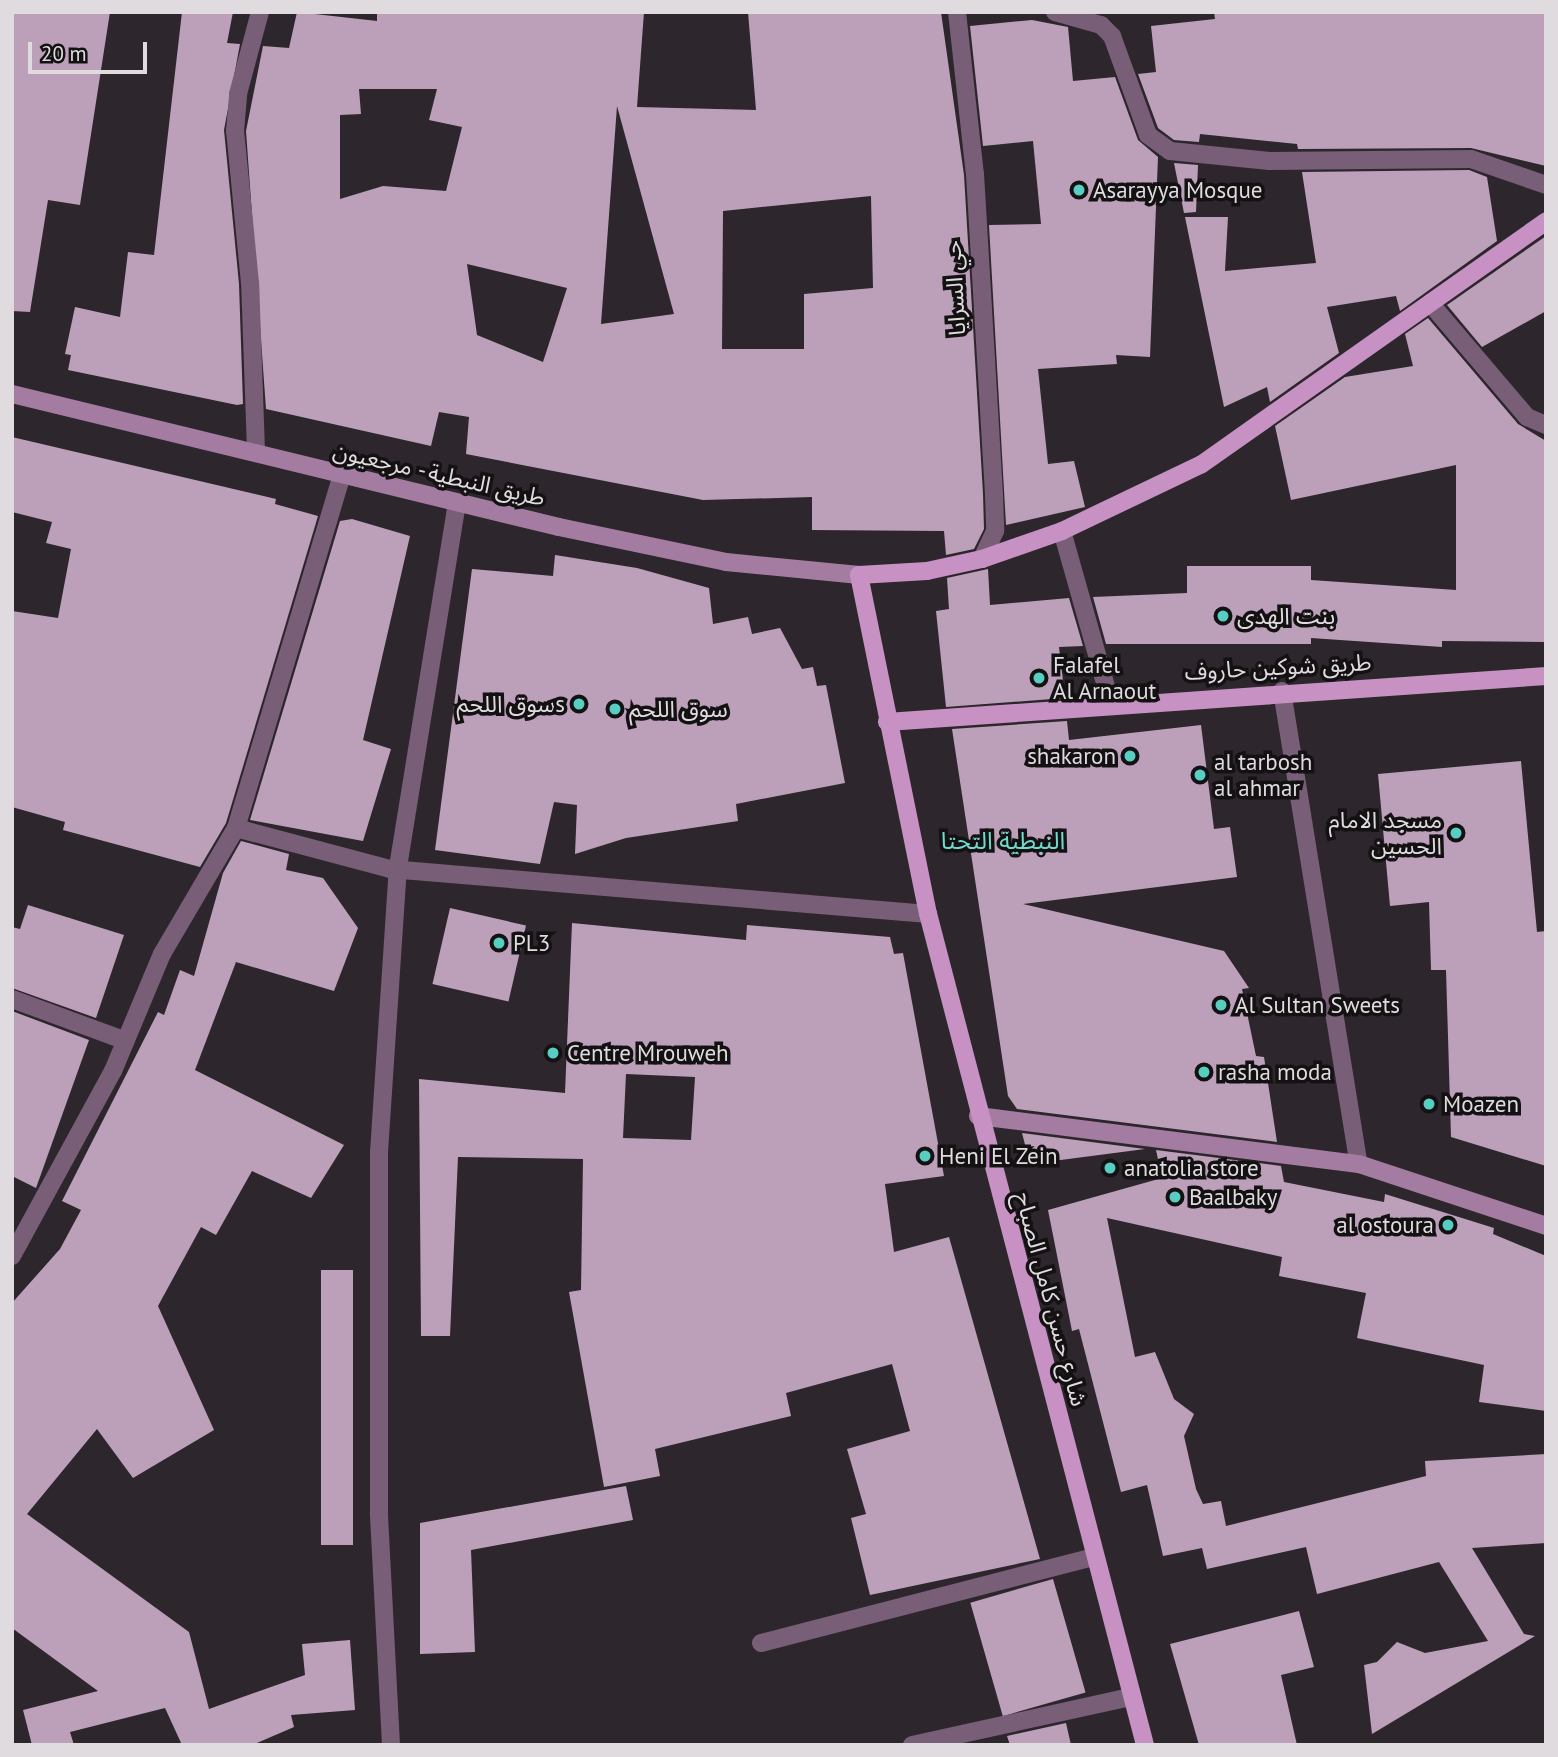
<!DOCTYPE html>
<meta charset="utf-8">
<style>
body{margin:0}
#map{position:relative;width:1558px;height:1757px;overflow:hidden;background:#2d272d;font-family:"PT Sans","Noto Sans Arabic",sans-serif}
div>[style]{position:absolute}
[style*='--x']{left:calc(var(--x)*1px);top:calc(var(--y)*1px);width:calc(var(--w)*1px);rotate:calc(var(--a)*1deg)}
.building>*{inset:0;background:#bca0ba;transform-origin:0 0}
.lane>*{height:18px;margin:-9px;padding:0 9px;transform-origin:9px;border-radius:9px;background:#785e76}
.street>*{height:18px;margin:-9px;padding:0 9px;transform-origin:9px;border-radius:9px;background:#785e76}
.secondary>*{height:18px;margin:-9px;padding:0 9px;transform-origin:9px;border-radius:9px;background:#a57ca1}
.primary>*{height:18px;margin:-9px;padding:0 9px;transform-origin:9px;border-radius:9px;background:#c792c3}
.dots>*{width:19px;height:19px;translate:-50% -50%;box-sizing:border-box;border:4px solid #141113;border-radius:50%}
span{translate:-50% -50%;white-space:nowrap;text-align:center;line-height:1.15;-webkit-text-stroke:7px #141113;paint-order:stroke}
.poi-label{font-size:23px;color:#dfdbdf}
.left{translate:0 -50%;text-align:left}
.right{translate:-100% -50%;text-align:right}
.street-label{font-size:23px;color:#dfdbdf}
.neighbourhood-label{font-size:24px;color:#70dacd}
.frame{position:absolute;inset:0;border:14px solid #dfdbdf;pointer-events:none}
.scale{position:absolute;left:28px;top:42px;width:119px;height:32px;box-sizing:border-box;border:4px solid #dfdbdf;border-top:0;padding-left:9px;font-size:21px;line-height:24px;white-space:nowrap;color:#dfdbdf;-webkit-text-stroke:5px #141113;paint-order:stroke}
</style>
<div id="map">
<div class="building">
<i style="clip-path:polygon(12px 12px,110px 12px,80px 205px,48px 200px,30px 312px,12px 311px)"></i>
<i style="clip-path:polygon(182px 12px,233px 12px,227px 43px,240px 44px,224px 130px,239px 284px,243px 404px,237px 405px,68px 370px,71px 355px,65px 354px,75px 307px,120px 317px,128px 252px,154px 255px)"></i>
<i style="clip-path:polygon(evenodd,297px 12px,377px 21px,377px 12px,644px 12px,637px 107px,756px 110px,748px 12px,941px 12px,964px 175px,983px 494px,984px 529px,974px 549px,946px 555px,944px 531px,812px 530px,812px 497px,703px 500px,466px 454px,469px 417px,439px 412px,431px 446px,266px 409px,246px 131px,263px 46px,289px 48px,297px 12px,359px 89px,437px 89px,429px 120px,462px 127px,446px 191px,383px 186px,340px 199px,340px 115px,361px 114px,359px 89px,297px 12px,617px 106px,674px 314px,601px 324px,617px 106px,297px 12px,871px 196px,873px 288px,804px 294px,804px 349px,722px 349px,723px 211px,871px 196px,297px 12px,467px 264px,567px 288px,543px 362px,477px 335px,467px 264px)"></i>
<i style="clip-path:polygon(1214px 12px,1546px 12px,1546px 166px,1471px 148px,1298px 149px,1297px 144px,1200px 134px,1199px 142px,1174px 140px,1158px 128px,1138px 74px,1156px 72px,1151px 26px,1215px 19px)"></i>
<i style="clip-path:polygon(1032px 20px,1068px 27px,1073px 81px,1115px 77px,1138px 140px,1158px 157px,1150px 357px,1116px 355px,1117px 364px,1038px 369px,1048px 464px,1074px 461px,1085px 507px,1006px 525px,989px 225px,1041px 224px,1033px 141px,983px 146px,970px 26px)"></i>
<i style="clip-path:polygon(1174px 163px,1198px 165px,1196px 212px,1184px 213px)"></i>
<i style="clip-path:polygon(1469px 170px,1487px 177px,1497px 241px,1400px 311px,1396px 296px,1327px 307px,1339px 353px,1270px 402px,1267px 387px,1224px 407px,1185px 217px,1228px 217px,1225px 271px,1316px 263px,1302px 172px)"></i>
<i style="clip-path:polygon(1546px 236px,1546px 311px,1482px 347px,1447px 305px)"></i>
<i style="clip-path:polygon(1428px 318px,1518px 424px,1546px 441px,1546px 642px,1442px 641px,1442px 647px,1311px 638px,1311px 644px,1106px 644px,1093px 597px,1187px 593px,1187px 566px,1311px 566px,1311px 580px,1456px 590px,1456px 465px,1291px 500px,1275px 426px,1345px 377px,1413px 366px,1405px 334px)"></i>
<i style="clip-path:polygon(12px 437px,276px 499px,275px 504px,318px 516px,226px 823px,200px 867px,63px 830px,65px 822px,12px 807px,12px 611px,58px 618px,71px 549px,46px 543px,52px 522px,12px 512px)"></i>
<i style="clip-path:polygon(352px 519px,410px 536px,363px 740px,391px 749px,363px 841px,250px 820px,340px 521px)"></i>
<i style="clip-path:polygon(555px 555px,637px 568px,709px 588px,713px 624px,748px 617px,752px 634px,780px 628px,802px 669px,813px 667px,817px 686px,826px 685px,845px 783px,736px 804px,738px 821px,626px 838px,575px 854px,577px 805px,554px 802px,540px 864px,435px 850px,472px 569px,553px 576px)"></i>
<i style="clip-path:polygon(988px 569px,990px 605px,1069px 598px,1083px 646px,1059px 647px,1065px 698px,946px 707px,936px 611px,949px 609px,947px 578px)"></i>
<i style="clip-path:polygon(1067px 721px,1069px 740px,1201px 725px,1214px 829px,1230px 827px,1237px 877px,1023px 904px,1224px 951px,1249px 988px,1242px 989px,1256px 1056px,1264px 1057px,1277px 1142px,1017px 1109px,1008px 1096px,952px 729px)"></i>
<i style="clip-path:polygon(1521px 761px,1537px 932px,1546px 931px,1546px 1166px,1451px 1137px,1446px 970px,1431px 970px,1429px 902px,1390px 906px,1378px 774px)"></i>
<i style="clip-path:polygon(241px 841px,289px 854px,286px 870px,323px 878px,358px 928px,334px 991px,236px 962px,195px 1070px,344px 1145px,311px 1198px,252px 1171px,216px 1235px,201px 1227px,158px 1306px,214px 1430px,133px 1478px,97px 1429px,27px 1514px,189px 1632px,209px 1709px,305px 1675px,302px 1644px,350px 1640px,355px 1710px,291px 1715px,294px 1727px,252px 1745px,182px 1745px,165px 1708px,70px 1732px,74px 1745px,32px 1745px,23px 1710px,98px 1691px,12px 1628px,12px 1303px,60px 1249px,81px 1210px,62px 1201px,158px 1012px,164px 1015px,180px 970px,194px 976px,223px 873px)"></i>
<i style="clip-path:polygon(28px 905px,124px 935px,96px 1018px,12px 988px,12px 927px,20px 929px)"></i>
<i style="left:450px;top:908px;width:78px;height:78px;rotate:13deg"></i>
<i style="clip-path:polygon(evenodd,572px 923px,746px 940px,747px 925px,890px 937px,894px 954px,903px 953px,944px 1176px,885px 1184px,894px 1252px,949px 1237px,1040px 1559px,870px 1595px,851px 1518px,866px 1514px,847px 1449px,910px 1431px,892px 1364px,786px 1393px,791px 1416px,655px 1449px,660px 1476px,604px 1487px,569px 1292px,581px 1290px,583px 1159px,458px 1157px,450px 1336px,421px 1336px,419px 1079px,565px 1093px,572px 923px,626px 1074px,695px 1077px,691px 1140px,623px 1138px,626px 1074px)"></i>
<i style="clip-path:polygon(12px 1011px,89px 1040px,36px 1188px,12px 1176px)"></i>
<i style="clip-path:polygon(1022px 1133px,1145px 1149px,1030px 1164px)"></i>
<i style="clip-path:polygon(1156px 1150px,1281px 1166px,1284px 1182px,1384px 1202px,1385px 1194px,1494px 1228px,1493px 1234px,1546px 1256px,1546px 1411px,1479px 1402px,1484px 1365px,1357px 1338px,1366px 1293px,1279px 1276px,1282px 1257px,1107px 1218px,1135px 1357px,1155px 1352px,1174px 1399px,1194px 1414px,1184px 1436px,1196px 1489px,1203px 1504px,1221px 1501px,1226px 1526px,1426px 1476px,1425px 1461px,1546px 1454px,1546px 1543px,1472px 1548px,1524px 1634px,1535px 1636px,1372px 1734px,1364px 1665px,1377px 1662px,1397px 1642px,1425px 1653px,1488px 1641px,1439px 1562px,1317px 1594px,1306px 1547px,1207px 1569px,1202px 1548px,1163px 1556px,1147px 1485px,1121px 1492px,1079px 1329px,1072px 1331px,1048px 1210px,1162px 1178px)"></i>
<i style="left:321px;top:1270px;width:32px;height:275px"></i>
<i style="clip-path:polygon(626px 1486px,633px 1520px,471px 1550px,475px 1652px,420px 1654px,420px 1523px)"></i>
<i style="left:1053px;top:1579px;width:118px;height:86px;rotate:74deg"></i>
<i style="clip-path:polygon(1299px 1611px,1314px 1667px,1281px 1675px,1297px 1745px,1199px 1745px,1170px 1644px)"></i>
<i style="clip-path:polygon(1066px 1723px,1071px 1745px,1010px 1745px,1007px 1736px)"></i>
</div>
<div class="lane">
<i style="--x:1430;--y:303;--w:150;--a:49.6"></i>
<i style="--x:1527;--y:417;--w:21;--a:23"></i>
<i style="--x:761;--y:1643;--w:343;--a:-14.5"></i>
</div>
<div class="street">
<i style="--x:957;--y:12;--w:163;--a:83.7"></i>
<i style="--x:975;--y:174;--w:321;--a:86.6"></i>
<i style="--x:994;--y:494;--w:37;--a:88"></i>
<i style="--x:995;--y:531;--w:31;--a:115"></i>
<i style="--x:1055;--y:12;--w:48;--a:15.8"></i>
<i style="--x:1101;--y:25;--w:16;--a:45"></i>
<i style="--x:1112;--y:36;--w:105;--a:70"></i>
<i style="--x:1148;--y:135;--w:27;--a:36"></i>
<i style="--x:1170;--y:151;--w:100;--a:5.7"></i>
<i style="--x:1270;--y:161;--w:201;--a:-0.6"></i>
<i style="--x:1471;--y:159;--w:79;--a:19.1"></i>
<i style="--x:256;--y:451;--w:168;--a:-92"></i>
<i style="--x:250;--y:283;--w:153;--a:-95.6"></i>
<i style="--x:235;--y:131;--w:37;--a:-85"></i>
<i style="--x:238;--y:94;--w:85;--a:-75"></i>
<i style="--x:1062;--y:531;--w:180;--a:74.2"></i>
<i style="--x:1282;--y:691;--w:479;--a:80.8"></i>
<i style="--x:236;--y:828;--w:159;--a:14.9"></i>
<i style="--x:390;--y:869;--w:540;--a:4.78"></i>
<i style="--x:12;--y:999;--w:121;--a:20.2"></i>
<i style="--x:12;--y:1256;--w:211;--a:-61.4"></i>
<i style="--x:113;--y:1071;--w:127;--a:-67.3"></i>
<i style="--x:162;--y:954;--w:146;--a:-59.6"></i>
<i style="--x:236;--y:828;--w:365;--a:-73.3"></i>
<i style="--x:391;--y:1745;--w:232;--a:-93"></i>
<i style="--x:379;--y:1513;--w:361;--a:-90"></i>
<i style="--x:379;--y:1152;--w:286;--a:-86.2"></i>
<i style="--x:398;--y:867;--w:368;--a:-80.8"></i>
<i style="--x:912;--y:1745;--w:223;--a:-12.4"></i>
</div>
<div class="secondary">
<i style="--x:12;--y:394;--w:563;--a:13.67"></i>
<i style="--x:559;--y:527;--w:171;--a:11.8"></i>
<i style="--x:726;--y:562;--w:134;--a:5.6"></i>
<i style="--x:978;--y:1116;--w:384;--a:7.2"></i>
<i style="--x:1359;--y:1164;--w:197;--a:18.3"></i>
</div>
<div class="primary">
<i style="--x:887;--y:722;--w:661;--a:-3.99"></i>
<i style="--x:1145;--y:1745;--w:859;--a:-104.63"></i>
<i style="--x:928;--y:914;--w:346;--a:-101.5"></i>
<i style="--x:859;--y:575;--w:68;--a:-3.4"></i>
<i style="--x:927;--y:571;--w:56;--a:-12.3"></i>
<i style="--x:982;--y:559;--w:85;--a:-19.3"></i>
<i style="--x:1062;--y:531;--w:155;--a:-25.6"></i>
<i style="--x:1202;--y:464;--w:421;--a:-35.2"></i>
</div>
<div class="dots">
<i style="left:1079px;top:190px;background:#57cec1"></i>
<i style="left:1223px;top:616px;background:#57cec1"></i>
<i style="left:1039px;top:678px;background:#57cec1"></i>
<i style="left:579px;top:704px;background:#57cec1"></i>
<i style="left:615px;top:709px;background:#57cec1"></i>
<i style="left:1130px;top:756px;background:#57cec1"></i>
<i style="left:1200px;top:775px;background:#57cec1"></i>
<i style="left:1456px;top:833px;background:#57cec1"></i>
<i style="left:499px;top:943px;background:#57cec1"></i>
<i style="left:1221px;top:1005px;background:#57cec1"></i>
<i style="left:553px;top:1053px;background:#57cec1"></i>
<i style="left:1204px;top:1072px;background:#57cec1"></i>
<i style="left:1429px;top:1104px;background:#57cec1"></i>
<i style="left:925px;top:1156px;background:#57cec1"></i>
<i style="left:1110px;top:1168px;background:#57cec1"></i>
<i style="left:1175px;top:1197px;background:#57cec1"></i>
<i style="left:1448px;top:1225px;background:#57cec1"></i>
</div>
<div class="poi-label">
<span class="left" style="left:1093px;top:190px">Asarayya Mosque</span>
<span class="left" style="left:1237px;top:616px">بنت الهدى</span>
<span class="left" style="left:1053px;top:678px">Falafel<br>Al Arnaout</span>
<span class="right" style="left:565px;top:704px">سوق اللحمs</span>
<span class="left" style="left:629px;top:709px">سوق اللحم</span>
<span class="right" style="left:1116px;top:756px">shakaron</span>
<span class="left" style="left:1214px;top:775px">al tarbosh<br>al ahmar</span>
<span class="right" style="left:1442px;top:833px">مسجد الامام<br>الحسين</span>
<span class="left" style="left:513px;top:943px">PL3</span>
<span class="left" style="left:1235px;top:1005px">Al Sultan Sweets</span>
<span class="left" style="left:567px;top:1053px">Centre Mrouweh</span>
<span class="left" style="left:1218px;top:1072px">rasha moda</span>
<span class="left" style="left:1443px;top:1104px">Moazen</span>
<span class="left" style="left:939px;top:1156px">Heni El Zein</span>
<span class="left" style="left:1124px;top:1168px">anatolia store</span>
<span class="left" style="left:1189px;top:1197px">Baalbaky</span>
<span class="right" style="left:1434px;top:1225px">al ostoura</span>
</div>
<div class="street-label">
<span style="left:955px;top:288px;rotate:-93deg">حي السرايا</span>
<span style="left:439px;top:474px;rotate:13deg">طريق النبطية - مرجعيون</span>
<span style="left:1278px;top:667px;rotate:-3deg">طريق شوكين حاروف</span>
<span style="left:1051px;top:1299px;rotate:75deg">شارع حسن كامل الصباح</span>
</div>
<div class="neighbourhood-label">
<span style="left:1003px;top:841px">النبطية التحتا</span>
</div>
<div class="frame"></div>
<div class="scale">20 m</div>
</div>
